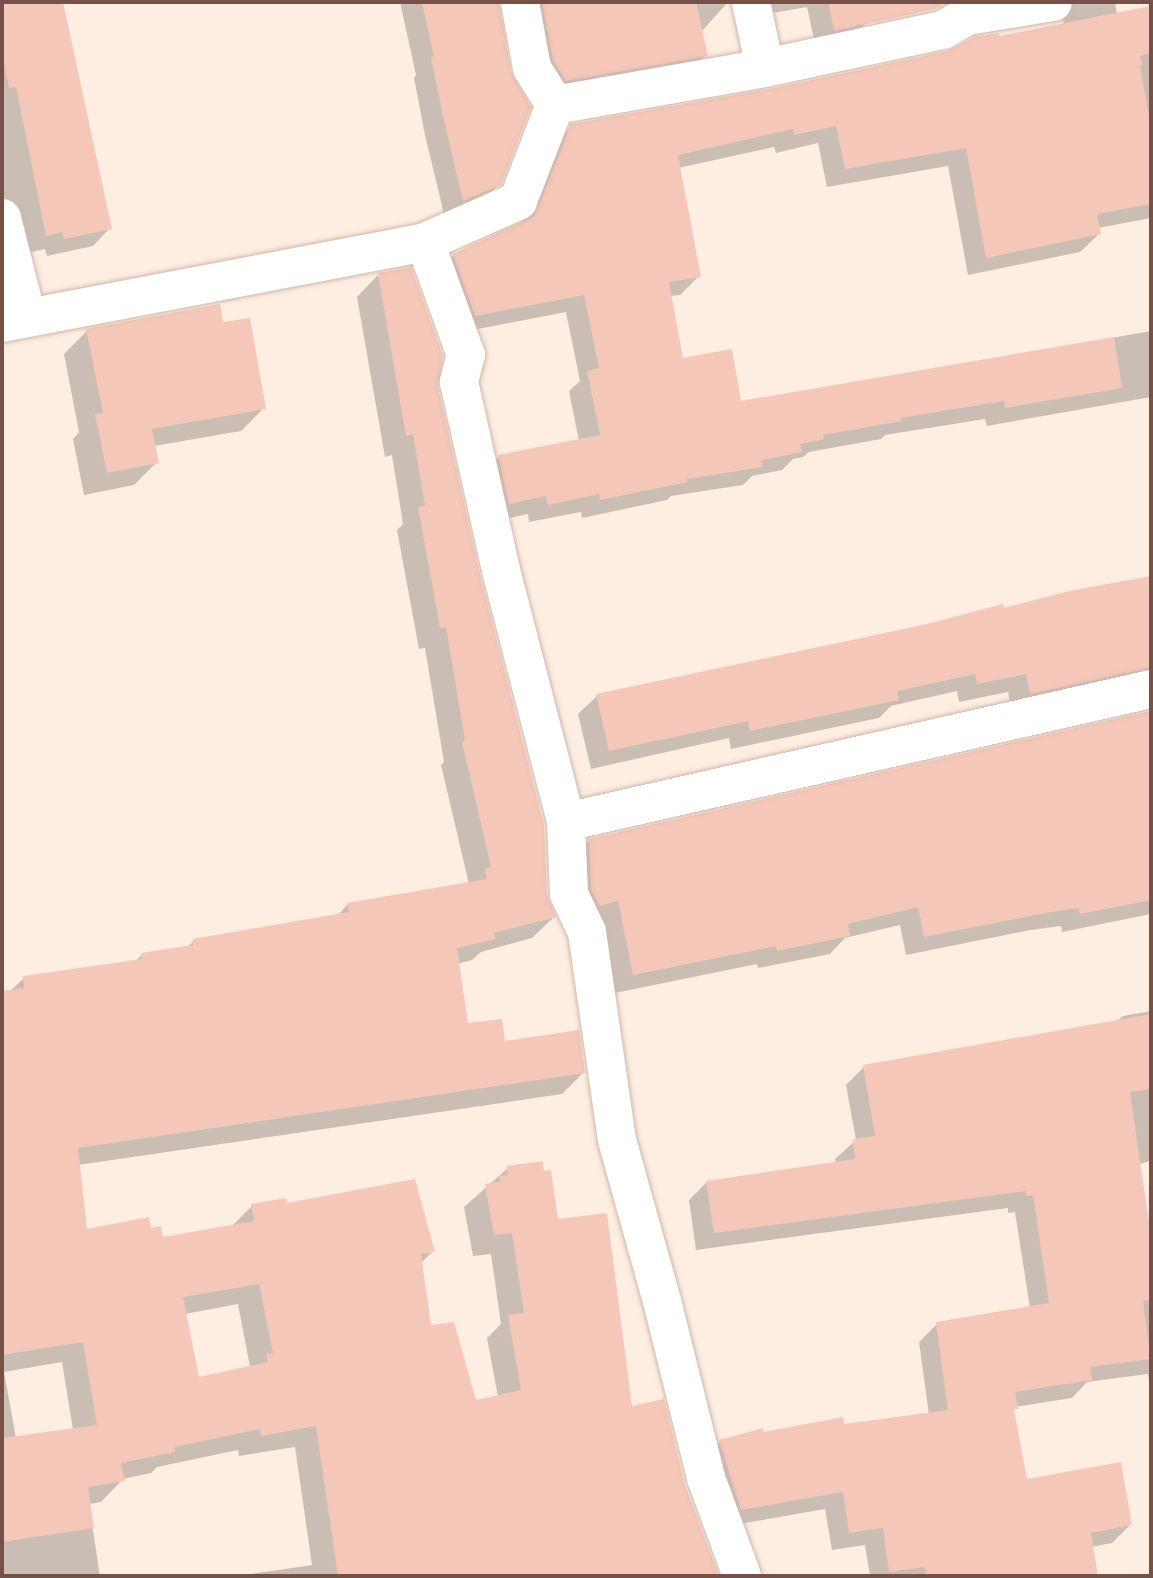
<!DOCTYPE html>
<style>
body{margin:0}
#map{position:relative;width:1153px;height:1578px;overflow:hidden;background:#fdeee1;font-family:"Alegreya Sans",sans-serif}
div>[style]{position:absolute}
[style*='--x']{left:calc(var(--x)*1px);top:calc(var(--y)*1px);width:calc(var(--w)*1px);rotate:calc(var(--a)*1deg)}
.shadow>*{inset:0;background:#0003}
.building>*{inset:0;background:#f4c7b8}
.roads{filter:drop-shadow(0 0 2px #d1b6ab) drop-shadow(0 0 2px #d1b6ab)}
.minor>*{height:38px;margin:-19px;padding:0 19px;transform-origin:19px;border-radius:19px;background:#fff}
span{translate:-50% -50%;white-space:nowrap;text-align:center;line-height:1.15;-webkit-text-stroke:7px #fff3e9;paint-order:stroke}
.frame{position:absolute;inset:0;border:4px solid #765147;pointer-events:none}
</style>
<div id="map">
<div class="shadow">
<i style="clip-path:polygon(2px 2px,62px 2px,110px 228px,93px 246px,47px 256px,45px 249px,12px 256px,2px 224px)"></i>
<i style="clip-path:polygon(400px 2px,497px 2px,509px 73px,499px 184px,480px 203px,445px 218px,425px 135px,414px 78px,416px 75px)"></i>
<i style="clip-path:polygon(512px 2px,728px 2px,702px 31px,706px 55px,688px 74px,547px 99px)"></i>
<i style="clip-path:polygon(743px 2px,882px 2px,863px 5px,866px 23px,848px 42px,816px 48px,807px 7px,754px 16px)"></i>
<i style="clip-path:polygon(1060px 2px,1115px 2px,1117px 14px,1151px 8px,1151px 218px,1098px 228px,1099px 234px,1080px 252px,968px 275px,948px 166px,827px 187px,818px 143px,776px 153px,774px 147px,678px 168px,699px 276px,680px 295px,670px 296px,682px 360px,740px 403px,1151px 331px,1151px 397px,987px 426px,985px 419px,885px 435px,881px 439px,809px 452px,803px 457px,793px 459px,782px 470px,752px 476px,743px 485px,671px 496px,667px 500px,582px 518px,581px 512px,529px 522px,528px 514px,490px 522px,480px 476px,499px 457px,579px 441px,569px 391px,580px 381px,566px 312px,457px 333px,435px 274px,454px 255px,521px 224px,553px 145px,572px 126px,770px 91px,1065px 31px)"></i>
<i style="clip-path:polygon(evenodd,378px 275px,436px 387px,545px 895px,554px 917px,532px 938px,481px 952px,472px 960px,457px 964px,466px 1025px,583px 1073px,562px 1094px,78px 1165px,85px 1231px,149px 1230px,162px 1239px,231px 1227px,252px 1206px,286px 1205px,433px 1251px,421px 1263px,430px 1327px,474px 1402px,498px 1397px,487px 1338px,501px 1324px,491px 1254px,473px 1256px,464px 1207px,508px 1168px,556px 1221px,630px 1408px,684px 1486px,717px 1576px,238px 1576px,312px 1565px,295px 1447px,239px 1456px,238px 1450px,157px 1467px,151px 1473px,123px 1479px,101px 1502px,89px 1504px,100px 1576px,2px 1576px,2px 993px,9px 992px,24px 978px,134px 962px,142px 955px,186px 948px,194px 941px,337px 916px,348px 904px,469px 884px,441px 765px,444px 762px,425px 648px,419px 649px,397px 530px,403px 524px,392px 455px,385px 457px,357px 297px,378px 275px,238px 1304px,250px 1367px,198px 1379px,185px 1314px,238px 1304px,378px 275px,62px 1362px,73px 1430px,16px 1438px,4px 1372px,62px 1362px)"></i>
<i style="clip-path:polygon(221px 324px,264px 408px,241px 431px,154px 446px,157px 462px,134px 485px,84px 495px,73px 439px,79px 432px,64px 354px,87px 331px)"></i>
<i style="clip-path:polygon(1151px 578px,1151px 698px,1012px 712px,1008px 692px,959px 702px,957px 691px,891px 706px,879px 718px,731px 749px,729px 738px,591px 769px,578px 714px,597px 696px)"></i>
<i style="clip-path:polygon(1151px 713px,1151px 914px,1062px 932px,1061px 926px,1031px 930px,906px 955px,900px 925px,845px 938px,830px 954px,758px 968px,757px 964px,615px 993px,571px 860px,589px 841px)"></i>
<i style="clip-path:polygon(1151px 1011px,1151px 1161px,1139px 1164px,1151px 1235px,1151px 1391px,1148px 1374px,1087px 1382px,1072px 1398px,1015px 1407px,1013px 1411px,1026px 1481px,1130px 1525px,1112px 1543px,1091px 1547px,1097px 1576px,870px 1576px,865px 1545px,832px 1550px,825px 1509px,723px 1527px,702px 1460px,720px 1442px,929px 1415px,919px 1342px,937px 1324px,1030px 1308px,1015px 1212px,1008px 1213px,1008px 1208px,696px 1250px,689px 1200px,707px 1182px,836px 1163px,835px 1159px,856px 1140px,846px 1085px,864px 1067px,1117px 1021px,1123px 1016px)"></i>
</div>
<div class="building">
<i style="clip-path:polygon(2px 2px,63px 2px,112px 229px,64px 239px,62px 232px,46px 236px,16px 87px,9px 88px,2px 52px)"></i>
<i style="clip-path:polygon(422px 2px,499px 2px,511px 72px,531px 107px,501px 185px,463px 201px,443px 116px,431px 57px,434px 57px)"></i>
<i style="clip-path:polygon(542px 2px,696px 2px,708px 56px,566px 81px,553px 60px)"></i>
<i style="clip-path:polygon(828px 2px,948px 2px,935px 9px,834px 31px)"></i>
<i style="clip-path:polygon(1151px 6px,1151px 53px,1140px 56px,1142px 65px,1140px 66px,1151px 127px,1151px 204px,1097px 214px,1101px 234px,986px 258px,966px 148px,845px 169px,836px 126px,794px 135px,793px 129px,678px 155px,701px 277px,669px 282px,683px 358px,732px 349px,741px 401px,1114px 337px,1122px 388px,1005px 408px,1004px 401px,901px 418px,902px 421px,823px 435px,824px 439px,800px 444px,802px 452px,762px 460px,763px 467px,687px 479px,688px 482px,600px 500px,599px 494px,548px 505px,546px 496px,509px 504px,498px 455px,600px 435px,587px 371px,599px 368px,584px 295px,475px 316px,453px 254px,534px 216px,571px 124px,770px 89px,948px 51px,975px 37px,999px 33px,1000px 36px)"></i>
<i style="clip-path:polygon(evenodd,411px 267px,443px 356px,438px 387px,480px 575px,544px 825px,547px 895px,556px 917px,494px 933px,496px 939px,457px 948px,468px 1023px,502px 1019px,505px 1041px,579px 1030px,585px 1073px,78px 1148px,87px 1229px,149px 1217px,151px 1228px,161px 1226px,163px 1237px,254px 1221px,251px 1204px,286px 1198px,287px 1203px,415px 1179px,435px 1252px,421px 1254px,431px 1325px,454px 1322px,476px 1400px,521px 1390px,508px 1315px,524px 1313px,512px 1233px,494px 1235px,485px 1184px,500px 1182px,499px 1176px,508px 1175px,507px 1166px,543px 1161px,544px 1171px,551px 1170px,558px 1219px,607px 1213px,632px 1406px,664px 1399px,685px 1485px,719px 1576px,338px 1576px,316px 1426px,261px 1436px,260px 1429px,174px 1447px,175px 1452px,121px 1463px,125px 1481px,88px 1487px,94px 1528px,2px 1542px,2px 1438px,97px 1425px,83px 1342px,2px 1355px,2px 991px,24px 988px,23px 976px,142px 959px,141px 953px,193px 945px,193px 939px,349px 912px,347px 903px,487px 879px,485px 869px,491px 867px,462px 742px,465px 741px,446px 627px,440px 628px,418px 507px,425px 506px,413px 434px,406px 436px,378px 273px,411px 267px,259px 1284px,273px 1353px,266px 1354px,268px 1362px,199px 1377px,183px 1297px,259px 1284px)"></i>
<i style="clip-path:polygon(220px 304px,223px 322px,250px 318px,266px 409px,152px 429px,159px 463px,107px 473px,95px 414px,103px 413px,86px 329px)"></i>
<i style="clip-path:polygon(1151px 576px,1151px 668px,1030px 694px,1026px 674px,977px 684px,975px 674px,897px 691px,899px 700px,750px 731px,748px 721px,609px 751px,596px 694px,927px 624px,1003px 604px,1004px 608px,1069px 591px)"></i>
<i style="clip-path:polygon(1151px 711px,1151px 900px,1080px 914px,1079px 908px,1051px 912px,924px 937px,918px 907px,848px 924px,850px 936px,777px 951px,776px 946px,633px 975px,618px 901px,599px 906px,591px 889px,589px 839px)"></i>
<i style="clip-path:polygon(1151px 1014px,1151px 1089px,1130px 1092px,1151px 1236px,1151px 1300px,1143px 1301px,1151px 1359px,1090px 1367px,1092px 1380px,1015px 1392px,1018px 1409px,1014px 1409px,1027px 1479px,1121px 1462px,1132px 1525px,1091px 1533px,1098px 1576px,926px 1576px,925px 1567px,889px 1572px,883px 1528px,849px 1533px,843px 1492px,741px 1510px,719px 1440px,763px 1428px,764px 1432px,843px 1417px,844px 1424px,948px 1410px,936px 1322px,1049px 1303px,1033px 1195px,1026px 1196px,1025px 1191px,714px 1233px,706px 1181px,855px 1159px,853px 1139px,875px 1136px,863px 1065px)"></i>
</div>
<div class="roads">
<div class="minor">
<i style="--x:520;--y:2;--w:67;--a:79.7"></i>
<i style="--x:532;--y:68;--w:44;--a:58.1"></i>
<i style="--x:751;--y:2;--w:67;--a:78"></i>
<i style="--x:555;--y:105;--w:213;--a:-10"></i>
<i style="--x:765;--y:68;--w:182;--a:-12.1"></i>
<i style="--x:943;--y:30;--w:28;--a:-30"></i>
<i style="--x:967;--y:16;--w:87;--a:-9.2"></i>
<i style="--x:2;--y:218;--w:102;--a:75.8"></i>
<i style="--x:425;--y:242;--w:120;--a:70.1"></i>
<i style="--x:466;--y:355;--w:28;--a:105"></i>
<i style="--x:459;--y:382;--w:193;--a:77.4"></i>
<i style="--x:501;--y:570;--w:260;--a:75.5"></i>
<i style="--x:566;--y:822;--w:72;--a:87.6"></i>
<i style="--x:569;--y:894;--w:42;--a:64.7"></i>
<i style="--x:587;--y:932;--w:210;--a:81.8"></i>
<i style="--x:617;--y:1140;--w:167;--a:74.4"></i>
<i style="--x:662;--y:1301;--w:182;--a:76"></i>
<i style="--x:706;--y:1478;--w:104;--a:69.8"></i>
<i style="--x:2;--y:323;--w:431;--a:-10.8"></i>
<i style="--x:425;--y:242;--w:102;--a:-23.8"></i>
<i style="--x:518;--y:201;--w:103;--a:-68.9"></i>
<i style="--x:566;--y:822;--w:600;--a:-12.81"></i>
</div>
</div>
<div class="frame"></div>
</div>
